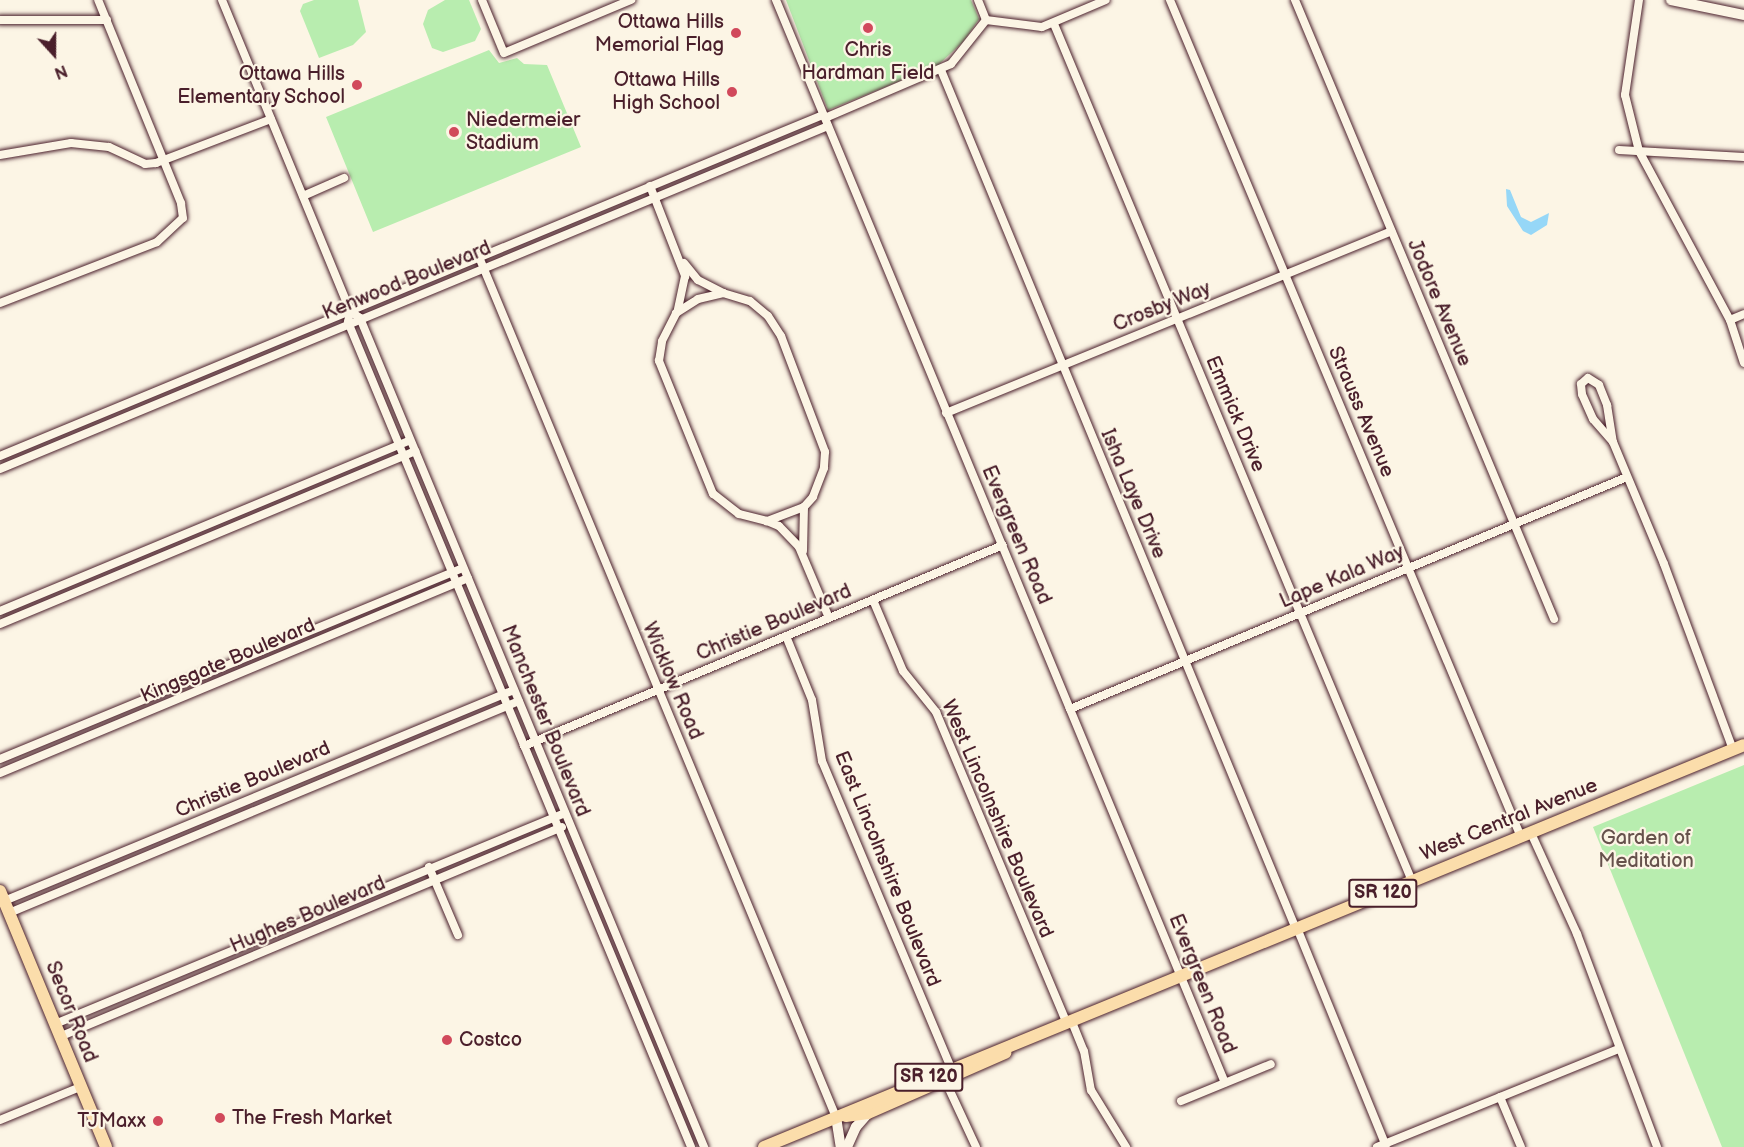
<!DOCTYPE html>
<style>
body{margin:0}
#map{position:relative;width:1744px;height:1147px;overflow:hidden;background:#fcf5e5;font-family:"Balsamiq Sans",sans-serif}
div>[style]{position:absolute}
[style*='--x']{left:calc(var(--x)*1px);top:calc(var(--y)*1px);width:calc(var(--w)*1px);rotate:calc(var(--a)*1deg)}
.green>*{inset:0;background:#b8edaf}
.water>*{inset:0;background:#96d7f7}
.roads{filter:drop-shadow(0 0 2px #4a1f2b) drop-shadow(0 0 2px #4a1f2b)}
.street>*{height:8px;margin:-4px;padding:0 4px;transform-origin:4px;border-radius:4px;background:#fcf5e5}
.secondary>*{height:10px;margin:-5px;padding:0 5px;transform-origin:5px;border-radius:5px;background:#fcf5e5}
.primary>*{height:12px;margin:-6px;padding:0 6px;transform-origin:6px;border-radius:6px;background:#fbddab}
.dots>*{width:16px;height:16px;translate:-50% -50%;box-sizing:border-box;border:3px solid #fcf5e5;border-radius:50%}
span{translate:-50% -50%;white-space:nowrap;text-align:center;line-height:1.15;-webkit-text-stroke:4.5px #fcf5e5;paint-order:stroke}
.shield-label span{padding:2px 4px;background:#fcf5e5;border:2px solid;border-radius:4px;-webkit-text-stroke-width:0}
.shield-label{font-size:18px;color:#4a1f2b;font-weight:700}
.poi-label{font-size:20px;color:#4a1f2b}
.right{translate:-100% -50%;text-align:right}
.left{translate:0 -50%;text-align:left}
.street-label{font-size:20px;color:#4a1f2b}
.park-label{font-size:20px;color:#66524c}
.north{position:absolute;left:24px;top:24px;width:60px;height:60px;-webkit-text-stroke:4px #fcf5e5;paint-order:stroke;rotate:159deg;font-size:16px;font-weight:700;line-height:24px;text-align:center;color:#4a1f2b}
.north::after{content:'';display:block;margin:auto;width:21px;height:27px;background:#4a1f2b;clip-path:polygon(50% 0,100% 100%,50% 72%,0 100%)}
</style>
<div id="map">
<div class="green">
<i style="clip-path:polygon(314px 0,358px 0,366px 32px,353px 45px,319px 58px,300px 11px,303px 4px)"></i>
<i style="clip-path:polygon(445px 0,469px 0,481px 29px,475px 41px,443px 52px,432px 48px,423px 24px,428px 10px)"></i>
<i style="clip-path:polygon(786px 0,971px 0,979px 19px,963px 42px,937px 66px,828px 110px)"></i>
<i style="clip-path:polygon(489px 50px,499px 63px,517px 58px,524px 64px,547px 65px,581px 147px,373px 232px,326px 117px)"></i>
<i style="clip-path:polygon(1744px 765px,1744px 1147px,1722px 1147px,1593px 827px)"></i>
</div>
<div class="water">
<i style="clip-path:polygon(1506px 189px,1510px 190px,1521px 217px,1531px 222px,1549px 213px,1547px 225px,1531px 235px,1523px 231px,1507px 206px)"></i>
</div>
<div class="roads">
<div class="street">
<i style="--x:222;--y:0;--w:336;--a:67.6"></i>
<i style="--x:350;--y:311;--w:11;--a:100"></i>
<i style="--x:348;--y:322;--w:893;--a:67.42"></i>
<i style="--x:482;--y:0;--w:57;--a:67.5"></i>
<i style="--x:504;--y:53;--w:138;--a:-22.7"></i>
<i style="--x:776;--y:0;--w:1172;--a:67.48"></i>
<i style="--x:978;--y:0;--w:22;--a:68"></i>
<i style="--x:1170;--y:0;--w:908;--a:67.25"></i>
<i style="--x:1295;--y:0;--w:671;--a:67.29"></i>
<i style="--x:1639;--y:0;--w:96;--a:98.4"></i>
<i style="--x:1625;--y:95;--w:58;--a:76"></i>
<i style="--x:1639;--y:151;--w:192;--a:61.7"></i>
<i style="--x:1730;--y:320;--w:45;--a:72"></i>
<i style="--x:0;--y:20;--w:107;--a:0"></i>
<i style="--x:986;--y:20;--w:56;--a:7.1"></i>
<i style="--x:1042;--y:27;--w:69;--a:-22.9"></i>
<i style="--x:1054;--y:24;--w:929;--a:67.33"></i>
<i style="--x:941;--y:70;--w:929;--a:67.55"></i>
<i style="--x:825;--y:118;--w:137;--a:-23.2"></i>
<i style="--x:951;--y:64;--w:56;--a:-51.5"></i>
<i style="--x:1619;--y:150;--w:125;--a:3.2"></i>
<i style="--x:0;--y:155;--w:72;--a:-9.6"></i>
<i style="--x:71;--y:143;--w:38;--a:6"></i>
<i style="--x:109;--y:147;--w:40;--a:25"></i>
<i style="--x:145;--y:164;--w:11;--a:-5"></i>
<i style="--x:156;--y:163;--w:123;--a:-20.9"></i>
<i style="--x:650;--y:186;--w:97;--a:68.7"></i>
<i style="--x:685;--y:276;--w:34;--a:102"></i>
<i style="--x:303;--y:196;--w:45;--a:-23.7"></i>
<i style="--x:479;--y:257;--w:931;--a:67.46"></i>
<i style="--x:684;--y:263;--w:22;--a:51"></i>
<i style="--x:698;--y:280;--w:28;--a:27"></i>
<i style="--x:723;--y:293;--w:28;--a:17"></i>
<i style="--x:750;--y:301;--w:23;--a:40"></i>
<i style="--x:768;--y:316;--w:24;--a:57"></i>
<i style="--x:781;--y:336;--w:124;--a:69.2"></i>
<i style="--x:825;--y:452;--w:16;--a:94"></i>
<i style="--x:824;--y:468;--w:31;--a:111"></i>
<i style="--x:813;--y:497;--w:13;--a:132"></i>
<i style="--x:804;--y:507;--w:40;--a:159"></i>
<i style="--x:767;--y:521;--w:29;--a:-166"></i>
<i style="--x:739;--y:514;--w:33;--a:-142"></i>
<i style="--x:713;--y:494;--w:144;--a:-112.1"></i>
<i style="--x:659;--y:361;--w:20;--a:-81"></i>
<i style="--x:662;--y:341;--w:31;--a:-63"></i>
<i style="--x:676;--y:313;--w:26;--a:-32"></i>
<i style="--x:698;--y:299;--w:26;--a:-13"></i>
<i style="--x:0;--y:303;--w:168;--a:-21.2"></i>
<i style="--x:157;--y:242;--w:35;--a:-43"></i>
<i style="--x:183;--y:218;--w:15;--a:-98"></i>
<i style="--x:181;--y:203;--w:219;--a:-112.2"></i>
<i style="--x:350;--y:311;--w:12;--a:35"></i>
<i style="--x:360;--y:318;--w:898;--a:67.46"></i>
<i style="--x:1730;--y:320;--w:15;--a:-23"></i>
<i style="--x:946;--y:413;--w:481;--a:-22.2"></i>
<i style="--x:1613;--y:442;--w:30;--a:-131"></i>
<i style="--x:1593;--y:419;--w:27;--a:-114"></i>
<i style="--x:1582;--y:394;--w:10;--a:-96"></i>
<i style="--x:1581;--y:384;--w:9;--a:-41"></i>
<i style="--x:1588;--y:378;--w:13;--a:32"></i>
<i style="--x:1599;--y:385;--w:22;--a:68"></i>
<i style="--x:1607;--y:405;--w:37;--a:81"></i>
<i style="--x:1613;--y:442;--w:132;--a:67.3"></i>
<i style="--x:1664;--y:564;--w:198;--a:69.6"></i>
<i style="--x:0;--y:456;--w:891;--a:-22.51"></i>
<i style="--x:0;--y:469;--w:896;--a:-22.5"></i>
<i style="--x:767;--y:521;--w:13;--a:23"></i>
<i style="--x:779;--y:526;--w:29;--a:46"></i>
<i style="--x:799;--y:547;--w:77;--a:67.1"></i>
<i style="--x:803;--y:551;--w:44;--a:-88.7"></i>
<i style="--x:873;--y:600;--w:77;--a:67.1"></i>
<i style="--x:903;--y:671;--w:53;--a:51.2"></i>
<i style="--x:936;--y:712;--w:338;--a:67.2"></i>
<i style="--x:0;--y:611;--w:444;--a:-22.6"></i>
<i style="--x:0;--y:624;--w:450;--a:-22.6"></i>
<i style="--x:786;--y:636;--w:69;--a:67.9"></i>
<i style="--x:812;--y:700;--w:62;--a:80.7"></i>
<i style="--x:822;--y:761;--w:338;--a:67.2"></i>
<i style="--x:1070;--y:709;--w:603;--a:-22.61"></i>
<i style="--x:524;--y:746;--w:519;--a:-22.76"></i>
<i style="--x:0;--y:759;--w:501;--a:-22.42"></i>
<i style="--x:0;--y:773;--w:507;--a:-22.62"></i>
<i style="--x:1531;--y:833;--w:111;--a:65.5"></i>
<i style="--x:1577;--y:934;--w:228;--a:69.4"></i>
<i style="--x:429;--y:867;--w:74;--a:66.9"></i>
<i style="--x:4;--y:901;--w:552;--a:-22.48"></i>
<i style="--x:9;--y:913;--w:552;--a:-22.57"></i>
<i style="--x:1297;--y:928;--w:235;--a:67.8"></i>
<i style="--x:1072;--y:1022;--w:31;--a:68"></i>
<i style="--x:1084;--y:1051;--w:40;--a:80"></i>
<i style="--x:1091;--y:1090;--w:67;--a:58.4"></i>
<i style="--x:55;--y:1024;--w:552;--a:-22.48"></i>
<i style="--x:59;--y:1037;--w:545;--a:-22.66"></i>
<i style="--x:944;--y:1078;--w:76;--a:65.1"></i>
<i style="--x:1500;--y:1097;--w:54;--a:67.2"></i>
<i style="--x:1181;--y:1101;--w:97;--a:-22.3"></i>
<i style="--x:0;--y:1120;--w:87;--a:-22.4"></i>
<i style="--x:1377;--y:1147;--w:260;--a:-22.1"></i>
</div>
<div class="secondary">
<i style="--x:1671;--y:0;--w:75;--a:11.6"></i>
<i style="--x:836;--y:1117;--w:30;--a:81"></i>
<i style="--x:847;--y:1147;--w:22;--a:-66"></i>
<i style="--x:856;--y:1127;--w:18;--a:-49"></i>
</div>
<div class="primary">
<i style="--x:0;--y:891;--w:277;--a:67.5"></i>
<i style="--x:846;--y:1116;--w:22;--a:-8"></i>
<i style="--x:868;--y:1113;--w:150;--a:-23.7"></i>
<i style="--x:764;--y:1147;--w:1059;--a:-22.3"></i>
</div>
</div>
<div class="dots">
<i style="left:868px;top:28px;background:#d1495b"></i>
<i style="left:736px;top:33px;background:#d1495b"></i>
<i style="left:357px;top:85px;background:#d1495b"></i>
<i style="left:732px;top:92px;background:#d1495b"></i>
<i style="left:454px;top:132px;background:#d1495b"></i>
<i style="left:447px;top:1040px;background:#d1495b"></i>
<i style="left:220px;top:1118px;background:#d1495b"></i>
<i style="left:158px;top:1121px;background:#d1495b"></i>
</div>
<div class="shield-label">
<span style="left:1383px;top:893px">SR 120</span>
<span style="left:929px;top:1077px">SR 120</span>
</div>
<div class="poi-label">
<span class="right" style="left:724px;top:34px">Ottawa Hills<br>Memorial Flag</span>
<span style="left:868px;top:62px">Chris<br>Hardman Field</span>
<span class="right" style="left:345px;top:86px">Ottawa Hills<br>Elementary School</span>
<span class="right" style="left:720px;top:92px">Ottawa Hills<br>High School</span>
<span class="left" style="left:466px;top:132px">Niedermeier<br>Stadium</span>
<span class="left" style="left:459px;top:1040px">Costco</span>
<span class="left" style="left:232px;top:1118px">The Fresh Market</span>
<span class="right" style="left:146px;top:1121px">TJMaxx</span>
</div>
<div class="street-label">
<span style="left:407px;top:281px;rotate:-22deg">Kenwood Boulevard</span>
<span style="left:1439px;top:303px;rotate:67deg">Jodore Avenue</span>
<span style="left:1162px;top:307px;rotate:-22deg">Crosby Way</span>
<span style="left:1361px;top:412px;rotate:67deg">Strauss Avenue</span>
<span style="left:1235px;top:414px;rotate:67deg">Emmick Drive</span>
<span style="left:1133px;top:494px;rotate:67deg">Isha Laye Drive</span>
<span style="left:1016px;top:535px;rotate:67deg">Evergreen Road</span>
<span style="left:1342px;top:577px;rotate:-23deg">Lape Kala Way</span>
<span style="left:774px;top:623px;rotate:-23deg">Christie Boulevard</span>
<span style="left:228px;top:661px;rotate:-23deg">Kingsgate Boulevard</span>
<span style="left:672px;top:681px;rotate:67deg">Wicklow Road</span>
<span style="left:545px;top:721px;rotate:68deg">Manchester Boulevard</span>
<span style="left:253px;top:780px;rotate:-23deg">Christie Boulevard</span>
<span style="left:997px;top:819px;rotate:67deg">West Lincolnshire Boulevard</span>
<span style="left:1509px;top:820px;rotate:-22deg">West Central Avenue</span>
<span style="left:887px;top:869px;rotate:68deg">East Lincolnshire Boulevard</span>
<span style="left:308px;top:915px;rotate:-23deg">Hughes Boulevard</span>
<span style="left:1202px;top:984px;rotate:68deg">Evergreen Road</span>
<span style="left:71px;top:1012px;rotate:68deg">Secor Road</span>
</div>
<div class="park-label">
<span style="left:1646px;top:850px">Garden of<br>Meditation</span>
</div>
<div class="north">N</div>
</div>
